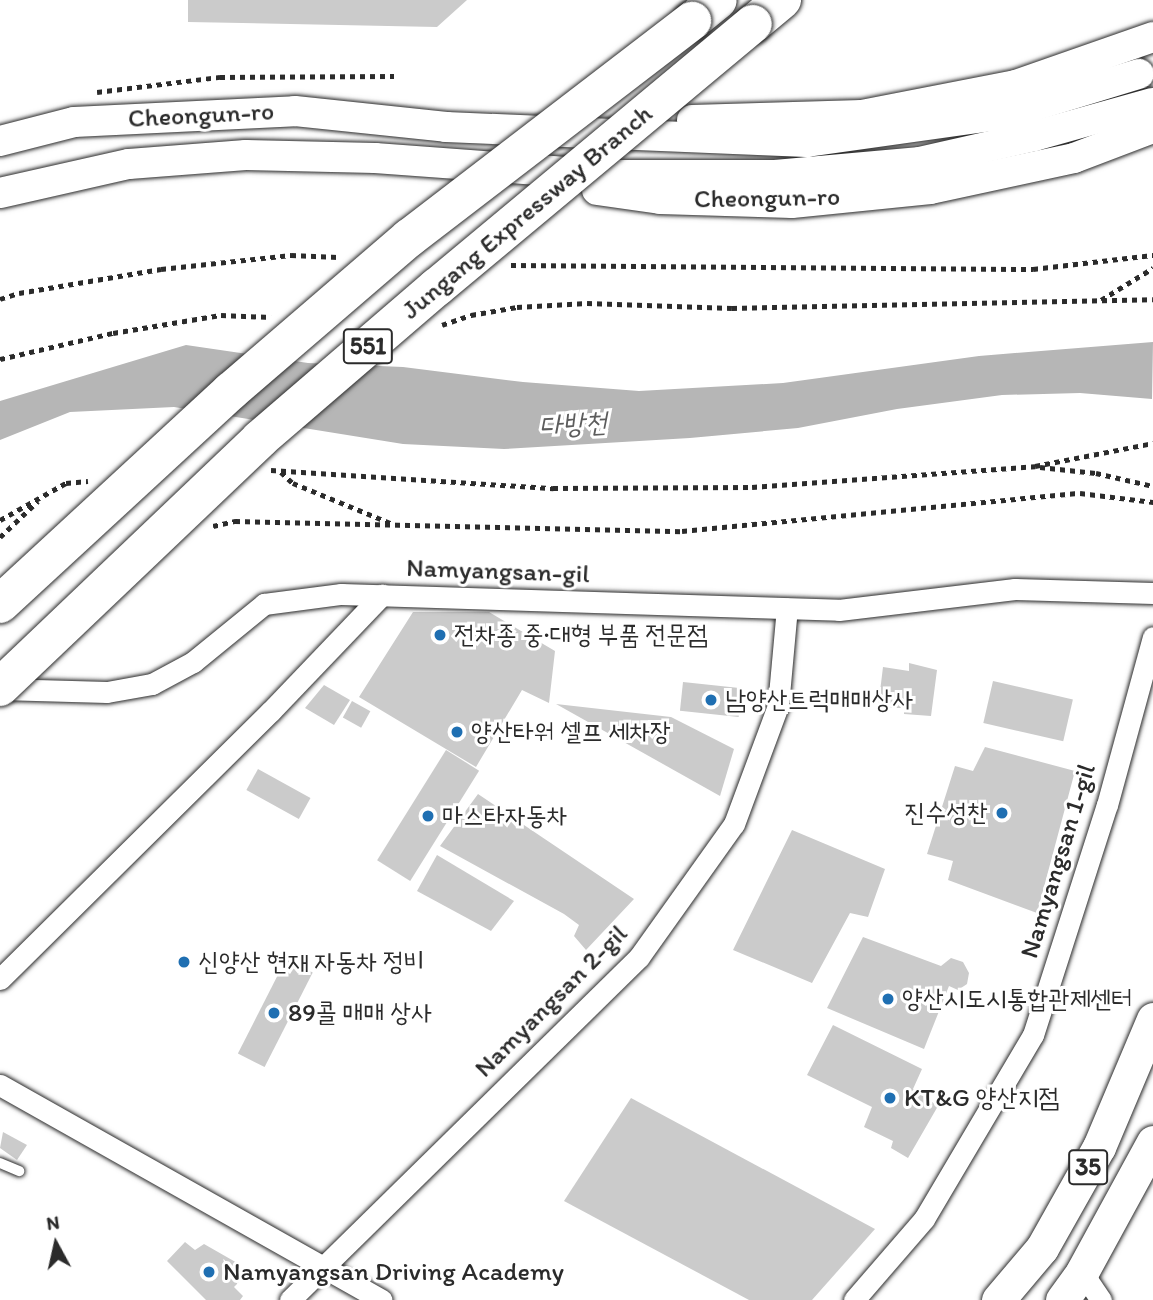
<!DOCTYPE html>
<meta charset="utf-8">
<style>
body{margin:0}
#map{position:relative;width:1153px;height:1300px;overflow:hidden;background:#fff;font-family:Itim,"Poor Story",sans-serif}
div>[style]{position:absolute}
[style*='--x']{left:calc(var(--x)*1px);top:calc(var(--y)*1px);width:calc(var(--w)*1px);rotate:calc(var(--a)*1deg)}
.water>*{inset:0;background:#b6b6b6}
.building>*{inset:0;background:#cbcbcb;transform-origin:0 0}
.path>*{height:4.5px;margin-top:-2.25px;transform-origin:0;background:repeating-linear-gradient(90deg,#2b2b2b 0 5px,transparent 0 10px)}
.roads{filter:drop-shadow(0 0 2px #2b2b2b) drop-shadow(0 0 2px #2b2b2b)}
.service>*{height:10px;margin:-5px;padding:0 5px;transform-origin:5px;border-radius:5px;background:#fff}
.minor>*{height:21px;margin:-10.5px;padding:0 10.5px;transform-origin:10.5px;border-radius:10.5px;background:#fff}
.secondary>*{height:30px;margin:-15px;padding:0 15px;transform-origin:15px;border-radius:15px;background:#fff}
.primary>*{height:33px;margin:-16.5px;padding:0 16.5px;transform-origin:16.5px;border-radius:16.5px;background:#fff}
.motorway>*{height:38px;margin:-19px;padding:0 19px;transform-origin:19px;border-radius:19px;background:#fff}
.bridges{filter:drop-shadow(0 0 2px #2b2b2b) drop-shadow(0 0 2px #2b2b2b)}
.motorway-bridge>*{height:38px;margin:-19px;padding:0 19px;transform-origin:19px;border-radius:19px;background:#fff}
.dots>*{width:19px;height:19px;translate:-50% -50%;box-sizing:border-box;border:4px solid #fff;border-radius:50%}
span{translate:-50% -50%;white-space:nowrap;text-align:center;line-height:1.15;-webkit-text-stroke:6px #fff;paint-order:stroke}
.shield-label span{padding:2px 5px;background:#fff;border:2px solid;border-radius:5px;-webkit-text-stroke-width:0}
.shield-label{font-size:24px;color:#2b2b2b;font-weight:700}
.street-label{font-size:26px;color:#2b2b2b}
.poi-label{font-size:26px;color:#2b2b2b}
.left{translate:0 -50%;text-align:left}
.right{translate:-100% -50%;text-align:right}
.water-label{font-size:28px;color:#5c5c5c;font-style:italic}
.north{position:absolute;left:21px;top:1209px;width:70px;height:70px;-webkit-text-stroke:5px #fff;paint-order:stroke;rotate:352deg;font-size:19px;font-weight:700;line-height:28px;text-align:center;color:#2b2b2b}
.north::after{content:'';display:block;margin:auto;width:24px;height:32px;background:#2b2b2b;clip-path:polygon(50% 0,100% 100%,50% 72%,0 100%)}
</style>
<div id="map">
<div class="water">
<i style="clip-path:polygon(1153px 342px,1152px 399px,1080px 393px,1002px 395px,897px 409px,798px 428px,690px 438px,504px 449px,403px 444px,174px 407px,70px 412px,0 440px,0 401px,186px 345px,308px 363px,403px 367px,523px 382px,639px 391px,783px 383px,979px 356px)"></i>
</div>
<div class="building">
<i style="clip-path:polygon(188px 0,467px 0,437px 27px,188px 22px)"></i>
<i style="clip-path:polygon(413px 612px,489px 612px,555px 651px,549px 703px,522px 690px,476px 767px,359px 697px)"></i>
<i style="clip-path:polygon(909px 663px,937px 670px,931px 716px,904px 714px,904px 708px,878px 708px,883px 667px,909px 671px)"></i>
<i style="left:993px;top:681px;width:82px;height:43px;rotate:13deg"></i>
<i style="left:683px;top:682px;width:59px;height:29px;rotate:6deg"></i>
<i style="clip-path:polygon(324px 685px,350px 700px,334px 725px,305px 708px)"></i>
<i style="left:352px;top:701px;width:21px;height:19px;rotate:29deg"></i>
<i style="clip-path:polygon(556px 704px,671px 717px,734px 749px,720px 796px)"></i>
<i style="clip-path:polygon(985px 747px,1075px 771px,1037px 913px,948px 880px,953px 861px,927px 854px,955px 766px,973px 771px)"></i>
<i style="left:446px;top:750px;width:39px;height:130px;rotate:32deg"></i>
<i style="left:258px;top:769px;width:60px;height:24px;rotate:29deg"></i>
<i style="clip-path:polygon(478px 794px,634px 899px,586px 950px,574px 936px,579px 925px,564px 914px,440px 846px)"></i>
<i style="clip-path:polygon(792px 830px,885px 869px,868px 917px,850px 913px,812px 983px,733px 950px)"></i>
<i style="clip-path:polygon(437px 855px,514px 901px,491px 931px,417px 891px)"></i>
<i style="clip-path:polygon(863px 937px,941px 966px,951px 958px,963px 962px,969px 973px,967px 984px,958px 990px,949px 986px,924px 1049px,827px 1008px)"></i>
<i style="left:286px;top:959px;width:30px;height:106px;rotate:27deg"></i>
<i style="clip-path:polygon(833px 1025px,922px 1069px,913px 1089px,938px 1106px,908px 1158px,891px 1148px,893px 1141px,864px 1127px,872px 1107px,807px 1075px)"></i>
<i style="clip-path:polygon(631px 1098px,875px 1229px,812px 1300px,749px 1300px,564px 1201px)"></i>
<i style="clip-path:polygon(3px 1132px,27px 1145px,17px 1160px,0 1148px)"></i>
<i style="clip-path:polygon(185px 1242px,195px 1250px,204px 1244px,239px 1264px,242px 1279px,234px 1287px,243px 1296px,240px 1300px,206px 1300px,167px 1261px)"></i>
</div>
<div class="path">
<i style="--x:97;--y:92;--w:124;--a:-7"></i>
<i style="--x:220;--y:77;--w:174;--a:-0.3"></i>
<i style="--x:511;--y:265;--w:522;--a:0.44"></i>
<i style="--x:1033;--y:269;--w:121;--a:-6.7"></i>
<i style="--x:0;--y:299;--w:20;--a:-18"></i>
<i style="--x:19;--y:293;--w:144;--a:-9.6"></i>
<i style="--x:161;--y:269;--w:131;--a:-6.1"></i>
<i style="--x:291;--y:255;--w:47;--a:2.4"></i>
<i style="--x:1101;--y:300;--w:61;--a:-31.6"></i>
<i style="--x:442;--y:325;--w:31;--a:-19"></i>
<i style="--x:471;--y:315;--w:47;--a:-9.9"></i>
<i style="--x:517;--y:307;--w:70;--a:-3.3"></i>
<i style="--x:587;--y:303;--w:145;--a:2"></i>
<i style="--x:732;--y:308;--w:421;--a:-1.2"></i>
<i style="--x:0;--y:359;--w:116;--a:-13"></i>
<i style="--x:113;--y:333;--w:109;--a:-9.5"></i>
<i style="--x:221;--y:315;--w:50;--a:2.3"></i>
<i style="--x:1040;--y:467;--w:56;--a:6.1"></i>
<i style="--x:1096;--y:473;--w:58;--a:12.8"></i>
<i style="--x:271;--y:470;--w:283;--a:3.7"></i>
<i style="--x:553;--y:488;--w:199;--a:-0.3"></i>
<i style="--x:752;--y:487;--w:284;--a:-4.2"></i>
<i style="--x:1035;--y:466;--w:120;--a:-11"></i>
<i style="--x:281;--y:472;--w:16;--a:43"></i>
<i style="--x:293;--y:483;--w:108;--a:22.3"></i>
<i style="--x:0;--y:520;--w:76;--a:-29.3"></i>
<i style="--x:66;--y:483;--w:22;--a:-5"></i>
<i style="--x:213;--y:526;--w:23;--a:-13"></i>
<i style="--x:235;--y:521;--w:447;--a:1.3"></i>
<i style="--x:682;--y:531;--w:400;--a:-5.5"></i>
<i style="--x:1080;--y:493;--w:74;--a:7"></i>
<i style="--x:0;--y:537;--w:52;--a:-43.5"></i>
</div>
<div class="roads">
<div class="service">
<i style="--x:0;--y:1163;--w:21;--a:23"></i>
</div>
<div class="minor">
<i style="--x:0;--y:689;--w:107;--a:1.6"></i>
<i style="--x:107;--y:692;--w:46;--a:-10.1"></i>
<i style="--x:152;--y:684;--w:47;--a:-28.2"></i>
<i style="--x:193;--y:662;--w:92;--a:-39.2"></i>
<i style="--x:264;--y:604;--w:78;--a:-7.4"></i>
<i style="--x:341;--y:594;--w:498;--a:1.8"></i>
<i style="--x:839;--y:610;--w:177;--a:-6.8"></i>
<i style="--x:1015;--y:589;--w:138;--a:1.7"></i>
<i style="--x:0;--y:979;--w:381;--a:-44.7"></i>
<i style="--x:271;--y:711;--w:161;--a:-46.3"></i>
<i style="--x:0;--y:1085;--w:438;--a:29.4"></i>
<i style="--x:1082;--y:1272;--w:34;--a:56"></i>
<i style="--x:290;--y:1300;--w:489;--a:-44.5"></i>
<i style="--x:639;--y:957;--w:163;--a:-54.5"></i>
<i style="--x:734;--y:824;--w:126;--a:-69.6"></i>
<i style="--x:778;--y:706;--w:98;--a:-84.8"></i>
<i style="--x:854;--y:1300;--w:107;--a:-49.2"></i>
<i style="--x:924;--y:1219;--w:214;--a:-59.4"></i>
<i style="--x:1033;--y:1035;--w:242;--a:-72.2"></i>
<i style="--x:1107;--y:805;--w:174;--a:-74.7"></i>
</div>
<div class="secondary">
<i style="--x:692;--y:120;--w:170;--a:-1.7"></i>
<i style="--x:862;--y:115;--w:157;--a:-11"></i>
<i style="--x:1016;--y:85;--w:145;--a:-19.3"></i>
<i style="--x:0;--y:141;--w:76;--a:-14.4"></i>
<i style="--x:74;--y:122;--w:221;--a:-2.8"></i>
<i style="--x:295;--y:111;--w:152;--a:6"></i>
<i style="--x:446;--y:127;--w:361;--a:2.4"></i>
<i style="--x:807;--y:142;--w:202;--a:-8"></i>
<i style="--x:1007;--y:114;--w:138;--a:-16.9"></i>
<i style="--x:597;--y:190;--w:64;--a:8.1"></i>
<i style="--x:660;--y:199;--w:132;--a:1.7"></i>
<i style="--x:792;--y:203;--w:139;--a:-5.8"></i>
<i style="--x:930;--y:189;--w:147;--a:-12.1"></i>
<i style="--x:1074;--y:158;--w:85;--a:-20.8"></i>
<i style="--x:0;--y:193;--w:132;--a:-12.7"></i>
<i style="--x:129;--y:164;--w:117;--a:-4.4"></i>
<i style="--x:246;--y:155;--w:129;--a:1.3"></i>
<i style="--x:375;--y:158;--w:233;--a:4.2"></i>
<i style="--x:607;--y:175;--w:168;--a:0"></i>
<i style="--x:775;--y:175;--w:146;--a:-5.1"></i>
<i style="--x:920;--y:162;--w:117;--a:-12.8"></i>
<i style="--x:1034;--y:136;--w:123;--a:-15.6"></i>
</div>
<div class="primary">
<i style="--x:998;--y:1300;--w:68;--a:-49.8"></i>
<i style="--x:1042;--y:1248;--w:116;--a:-60.6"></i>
<i style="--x:1099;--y:1147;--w:139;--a:-67.1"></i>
<i style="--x:1062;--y:1300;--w:34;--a:-54"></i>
<i style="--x:1082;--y:1272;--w:148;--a:-61.4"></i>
</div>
<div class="motorway">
<i style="--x:692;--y:21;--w:33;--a:-39"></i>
<i style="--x:753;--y:24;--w:38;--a:-40"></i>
</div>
</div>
<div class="bridges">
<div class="motorway-bridge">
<i style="--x:0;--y:604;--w:314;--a:-42.7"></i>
<i style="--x:231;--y:391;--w:235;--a:-40.7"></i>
<i style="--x:409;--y:238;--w:357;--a:-37.5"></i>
<i style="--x:0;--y:687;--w:359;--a:-43.6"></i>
<i style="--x:260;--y:439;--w:233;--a:-40.7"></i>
<i style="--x:437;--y:287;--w:411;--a:-39.8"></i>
</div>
</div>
<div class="dots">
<i style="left:440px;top:635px;background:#1f6fb2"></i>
<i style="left:711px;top:700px;background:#1f6fb2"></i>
<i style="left:457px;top:732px;background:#1f6fb2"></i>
<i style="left:1002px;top:813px;background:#1f6fb2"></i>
<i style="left:428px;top:816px;background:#1f6fb2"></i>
<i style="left:184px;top:962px;background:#1f6fb2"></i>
<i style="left:888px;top:999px;background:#1f6fb2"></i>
<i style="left:274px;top:1013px;background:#1f6fb2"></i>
<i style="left:890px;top:1098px;background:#1f6fb2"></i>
<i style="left:209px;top:1272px;background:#1f6fb2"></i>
</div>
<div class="shield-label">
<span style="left:368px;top:346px">551</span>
<span style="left:1088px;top:1167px">35</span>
</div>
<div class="street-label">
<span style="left:201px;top:115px;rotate:-3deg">Cheongun-ro</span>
<span style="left:767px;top:198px;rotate:-1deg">Cheongun-ro</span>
<span style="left:527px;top:212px;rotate:-40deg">Jungang Expressway Branch</span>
<span style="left:498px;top:571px;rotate:2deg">Namyangsan-gil</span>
<span style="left:1058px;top:861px;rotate:-73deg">Namyangsan 1-gil</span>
<span style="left:551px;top:1001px;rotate:-45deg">Namyangsan 2-gil</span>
</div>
<div class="poi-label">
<span class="left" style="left:454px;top:635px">전차종 중·대형 부품 전문점</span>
<span class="left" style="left:725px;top:700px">남양산트럭매매상사</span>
<span class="left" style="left:471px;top:732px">양산타워 셀프 세차장</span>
<span class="right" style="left:988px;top:813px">진수성찬</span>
<span class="left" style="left:442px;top:816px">마스타자동차</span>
<span class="left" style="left:198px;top:962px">신양산 현재 자동차 정비</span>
<span class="left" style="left:902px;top:999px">양산시도시통합관제센터</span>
<span class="left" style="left:288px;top:1013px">89콜 매매 상사</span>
<span class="left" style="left:904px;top:1098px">KT&amp;G 양산지점</span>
<span class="left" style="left:223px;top:1272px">Namyangsan Driving Academy</span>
</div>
<div class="water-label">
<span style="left:573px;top:423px;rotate:-3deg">다방천</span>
</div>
<div class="north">N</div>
</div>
